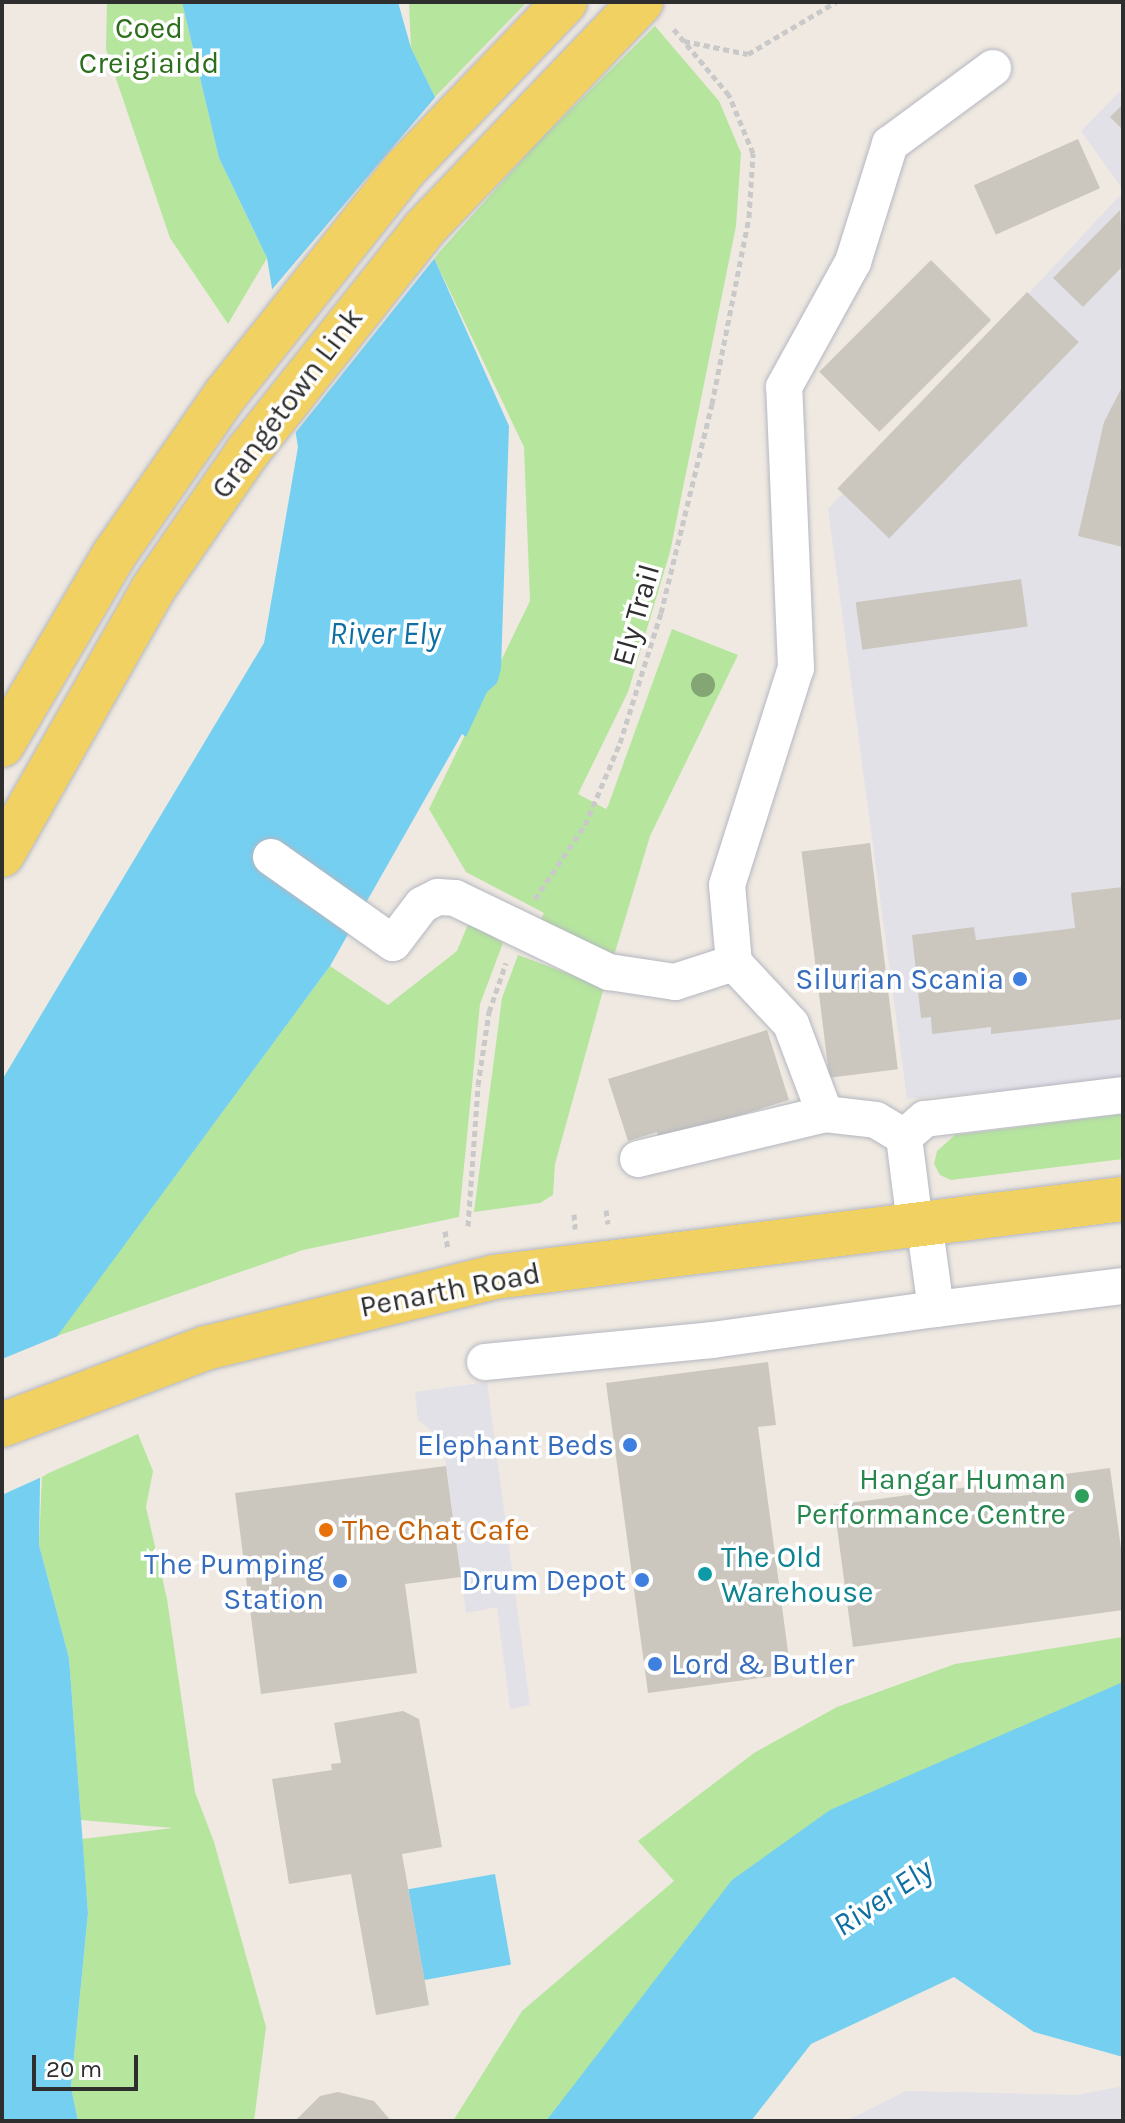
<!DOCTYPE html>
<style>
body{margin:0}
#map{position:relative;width:1125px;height:2123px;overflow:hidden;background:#efe9e1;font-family:Karla,sans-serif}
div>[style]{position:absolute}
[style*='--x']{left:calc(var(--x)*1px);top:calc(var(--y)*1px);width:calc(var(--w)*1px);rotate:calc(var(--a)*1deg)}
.industrial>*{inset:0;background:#e3e1e8}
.green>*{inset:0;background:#b6e59e}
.water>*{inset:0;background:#75cff0;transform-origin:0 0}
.pier>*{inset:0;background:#efe9e1}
.building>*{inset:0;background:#cbc7bf;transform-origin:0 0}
.path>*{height:5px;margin-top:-2.5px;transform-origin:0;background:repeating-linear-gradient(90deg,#c9c9c9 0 6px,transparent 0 10px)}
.roads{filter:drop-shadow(0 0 2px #b4b7c1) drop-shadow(0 0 2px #b4b7c1)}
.minor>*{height:36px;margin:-18px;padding:0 18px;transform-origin:18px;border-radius:18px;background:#fff}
.major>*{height:44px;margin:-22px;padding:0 22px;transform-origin:22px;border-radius:22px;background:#f2d163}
.trees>*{width:24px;height:24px;margin:-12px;border-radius:50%;background:#84a574}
.dots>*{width:22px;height:22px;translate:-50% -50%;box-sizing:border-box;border:4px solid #fff;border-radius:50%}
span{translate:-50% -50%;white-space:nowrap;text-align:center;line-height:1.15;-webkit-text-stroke:7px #fff;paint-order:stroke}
.park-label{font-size:30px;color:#2c6e1b}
.street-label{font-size:30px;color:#2e2e2e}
.shop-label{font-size:30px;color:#366cbe}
.right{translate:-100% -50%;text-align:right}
.left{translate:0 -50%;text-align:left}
.leisure-label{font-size:30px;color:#27864d}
.food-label{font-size:30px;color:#c56008}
.culture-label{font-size:30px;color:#0d838f}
.water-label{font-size:32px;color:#0d6fa3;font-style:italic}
.frame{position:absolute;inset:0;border:4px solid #2e2e2e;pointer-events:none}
.scale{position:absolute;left:32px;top:2055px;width:106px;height:36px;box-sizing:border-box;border:4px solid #2e2e2e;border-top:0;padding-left:10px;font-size:24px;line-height:28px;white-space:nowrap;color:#2e2e2e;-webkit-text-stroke:6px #fff;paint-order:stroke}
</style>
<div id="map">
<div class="industrial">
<i style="clip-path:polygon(1123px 88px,1123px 190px,1081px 131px)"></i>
<i style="clip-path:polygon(1123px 192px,1123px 1080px,907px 1099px,828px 509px)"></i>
<i style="clip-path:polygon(487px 1382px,530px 1705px,510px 1709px,497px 1607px,466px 1613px,443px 1441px,418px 1420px,415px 1392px)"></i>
<i style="clip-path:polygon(1123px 2086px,1123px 2121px,846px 2121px,906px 2091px,1077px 2095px)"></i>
</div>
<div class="green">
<i style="clip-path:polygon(107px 2px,182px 2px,219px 158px,267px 258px,228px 324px,170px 238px,106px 49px)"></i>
<i style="clip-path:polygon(409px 2px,527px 2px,435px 97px,411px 48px)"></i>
<i style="clip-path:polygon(655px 26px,719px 101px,741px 153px,736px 226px,670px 552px,628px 692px,578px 794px,606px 809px,608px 806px,672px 629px,738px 655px,650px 836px,613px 959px,539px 923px,544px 913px,466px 872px,429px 809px,530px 601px,524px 447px,434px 258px,538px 142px)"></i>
<i style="clip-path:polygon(469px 922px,503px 943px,480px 1004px,459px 1217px,303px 1250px,57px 1336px,330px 966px,388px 1005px,457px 951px)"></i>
<i style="clip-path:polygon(518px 955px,604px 987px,555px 1164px,553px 1195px,540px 1203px,474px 1212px,502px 998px)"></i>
<i style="clip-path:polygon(1123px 1114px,1123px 1159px,951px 1180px,940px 1175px,934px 1164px,937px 1151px,955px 1135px)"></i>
<i style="clip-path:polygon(138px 1434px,153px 1471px,146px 1507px,167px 1599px,195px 1792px,214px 1842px,266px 2027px,254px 2121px,78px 2121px,71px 2087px,88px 1913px,82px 1839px,173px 1828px,81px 1820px,69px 1658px,39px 1545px,42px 1476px)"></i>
<i style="clip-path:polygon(1123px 1637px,1123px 1682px,583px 2076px,546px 2121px,453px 2121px,522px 2011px,674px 1881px,638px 1841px,754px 1753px,837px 1707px,955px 1664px)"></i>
</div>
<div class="water">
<i style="clip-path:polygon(182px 2px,398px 2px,411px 48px,435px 97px,434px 258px,509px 426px,501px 669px,497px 683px,487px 692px,466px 737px,462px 734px,330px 966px,42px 1357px,39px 1545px,69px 1658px,88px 1913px,71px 2087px,78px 2121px,2px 2121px,2px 1080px,264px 643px,298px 447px,267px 258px,219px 158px)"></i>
<i style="clip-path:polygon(1123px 1682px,1123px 2057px,1034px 2032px,954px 1977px,811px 2044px,751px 2121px,546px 2121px,732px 1880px,830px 1810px)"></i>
<i style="left:495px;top:1874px;width:92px;height:88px;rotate:80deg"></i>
</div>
<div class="pier">
<i style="clip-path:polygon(438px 94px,438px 254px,292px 437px,269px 293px)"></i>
<i style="clip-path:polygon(63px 1334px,46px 1358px,46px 1475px,2px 1495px,2px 1359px)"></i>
</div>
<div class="building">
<i style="clip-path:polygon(1123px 104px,1123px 130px,1110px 117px)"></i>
<i style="left:1078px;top:139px;width:54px;height:114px;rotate:66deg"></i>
<i style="clip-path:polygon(1120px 210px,1123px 266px,1083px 307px,1053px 278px)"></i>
<i style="left:931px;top:260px;width:85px;height:158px;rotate:45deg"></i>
<i style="left:1027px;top:292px;width:72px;height:273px;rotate:44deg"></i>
<i style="clip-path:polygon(1123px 385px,1123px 547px,1078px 536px,1104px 422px)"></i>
<i style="left:1021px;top:579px;width:48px;height:167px;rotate:82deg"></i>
<i style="left:870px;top:843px;width:228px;height:69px;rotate:83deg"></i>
<i style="clip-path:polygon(1123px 887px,1123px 1019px,991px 1034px,991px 1027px,932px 1034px,931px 1017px,921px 1018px,912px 935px,974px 927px,976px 940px,1075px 928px,1071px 893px)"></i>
<i style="clip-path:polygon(767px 1030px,789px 1100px,659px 1140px,657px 1132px,628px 1141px,608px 1079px)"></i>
<i style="clip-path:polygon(768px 1362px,776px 1425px,758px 1427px,791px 1674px,648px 1693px,606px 1383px)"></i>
<i style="clip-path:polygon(446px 1466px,461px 1577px,405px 1584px,417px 1673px,261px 1694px,235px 1493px)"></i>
<i style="clip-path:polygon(1110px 1468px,1123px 1563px,1123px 1610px,853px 1647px,834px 1505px)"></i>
<i style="clip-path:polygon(403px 1711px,419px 1719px,442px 1847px,402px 1854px,429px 2005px,376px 2015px,351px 1874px,289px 1884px,272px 1779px,332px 1770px,331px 1764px,341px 1763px,334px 1723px)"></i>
<i style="clip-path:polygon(338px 2092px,374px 2101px,391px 2121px,295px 2121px,320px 2096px)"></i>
</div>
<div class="path">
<i style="--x:684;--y:41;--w:65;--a:11.5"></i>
<i style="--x:748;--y:54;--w:102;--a:-30.6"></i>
<i style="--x:535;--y:899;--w:89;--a:-56"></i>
<i style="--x:585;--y:825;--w:89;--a:-66.9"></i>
<i style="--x:620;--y:743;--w:136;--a:-72.5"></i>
<i style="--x:661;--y:613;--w:215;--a:-76.3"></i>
<i style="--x:712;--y:404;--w:191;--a:-78.8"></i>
<i style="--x:749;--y:217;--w:64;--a:-86.4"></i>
<i style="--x:753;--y:153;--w:63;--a:-112.5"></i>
<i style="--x:729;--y:95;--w:90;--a:-130"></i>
<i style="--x:606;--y:1210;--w:14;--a:82"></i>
<i style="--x:574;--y:1214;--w:15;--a:86"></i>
<i style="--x:468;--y:1226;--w:141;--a:-85.9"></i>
<i style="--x:478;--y:1085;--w:74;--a:-81.4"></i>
<i style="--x:489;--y:1012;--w:52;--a:-70.9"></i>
<i style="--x:445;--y:1231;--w:19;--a:81"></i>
</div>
<div class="roads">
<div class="minor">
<i style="--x:271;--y:857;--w:149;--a:35.2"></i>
<i style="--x:393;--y:943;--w:48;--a:-52.7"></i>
<i style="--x:422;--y:905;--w:18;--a:-27"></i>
<i style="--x:438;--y:897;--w:17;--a:3"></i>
<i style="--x:455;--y:898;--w:171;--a:25.7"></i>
<i style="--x:609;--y:972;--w:67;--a:8.6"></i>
<i style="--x:675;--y:982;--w:62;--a:-17.9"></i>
<i style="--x:825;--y:1114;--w:96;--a:-110.7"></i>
<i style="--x:791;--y:1024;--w:83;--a:-133.1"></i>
<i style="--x:734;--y:963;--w:78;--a:-95.1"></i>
<i style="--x:727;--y:885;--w:228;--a:-72.4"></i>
<i style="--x:796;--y:668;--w:281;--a:-92.4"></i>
<i style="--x:784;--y:387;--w:143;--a:-61.1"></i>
<i style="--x:853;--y:262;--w:124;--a:-72.6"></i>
<i style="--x:890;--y:144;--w:128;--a:-36.4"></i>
<i style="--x:904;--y:1137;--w:28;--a:-41"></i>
<i style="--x:925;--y:1119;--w:199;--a:-6.9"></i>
<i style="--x:904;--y:1137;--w:88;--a:82.8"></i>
<i style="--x:638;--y:1159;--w:192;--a:-13.5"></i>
<i style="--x:825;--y:1114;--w:51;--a:6.7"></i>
<i style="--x:876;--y:1120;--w:33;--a:31"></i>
<i style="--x:936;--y:1309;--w:188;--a:-7"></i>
<i style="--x:485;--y:1362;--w:228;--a:-5.5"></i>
<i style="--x:712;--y:1340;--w:226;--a:-7.9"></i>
<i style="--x:936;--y:1309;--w:88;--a:-97.9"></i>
</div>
<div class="major">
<i style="--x:2;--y:745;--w:221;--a:-59.5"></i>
<i style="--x:114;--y:555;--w:196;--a:-55.2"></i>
<i style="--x:226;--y:394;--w:288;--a:-51.5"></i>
<i style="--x:405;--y:169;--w:231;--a:-46.2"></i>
<i style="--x:2;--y:855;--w:306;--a:-60.4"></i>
<i style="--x:153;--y:589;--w:169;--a:-55.4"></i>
<i style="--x:249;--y:450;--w:282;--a:-51.6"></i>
<i style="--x:424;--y:229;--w:314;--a:-46.3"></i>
<i style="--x:2;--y:1425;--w:218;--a:-20.7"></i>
<i style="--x:206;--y:1348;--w:297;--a:-13.8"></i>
<i style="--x:494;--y:1277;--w:634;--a:-7.07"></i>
</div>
</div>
<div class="trees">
<i style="left:703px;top:685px"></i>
</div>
<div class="dots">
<i style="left:1020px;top:979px;background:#3f7fe0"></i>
<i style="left:630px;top:1445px;background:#3f7fe0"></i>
<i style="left:1082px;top:1496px;background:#2e9e5b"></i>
<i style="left:326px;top:1530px;background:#e8710a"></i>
<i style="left:705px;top:1574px;background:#0f9aa8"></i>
<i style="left:642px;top:1580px;background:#3f7fe0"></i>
<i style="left:340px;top:1581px;background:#3f7fe0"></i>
<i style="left:655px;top:1664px;background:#3f7fe0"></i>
</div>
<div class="park-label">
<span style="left:149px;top:45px">Coed<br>Creigiaidd</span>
</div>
<div class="street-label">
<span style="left:287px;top:403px;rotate:-53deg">Grangetown Link</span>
<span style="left:636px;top:615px;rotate:-74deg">Ely Trail</span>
<span style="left:450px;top:1290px;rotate:-11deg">Penarth Road</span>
</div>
<div class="shop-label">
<span class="right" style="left:1004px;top:979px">Silurian Scania</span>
<span class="right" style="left:614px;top:1445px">Elephant Beds</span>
<span class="right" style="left:324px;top:1581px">The Pumping<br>Station</span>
<span class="right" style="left:626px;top:1580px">Drum Depot</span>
<span class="left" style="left:671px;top:1664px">Lord &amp; Butler</span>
</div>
<div class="leisure-label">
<span class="right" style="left:1066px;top:1496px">Hangar Human<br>Performance Centre</span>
</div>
<div class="food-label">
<span class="left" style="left:342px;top:1530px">The Chat Cafe</span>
</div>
<div class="culture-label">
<span class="left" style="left:721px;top:1574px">The Old<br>Warehouse</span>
</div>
<div class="water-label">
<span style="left:385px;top:634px">River Ely</span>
<span style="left:883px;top:1898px;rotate:-34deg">River Ely</span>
</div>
<div class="frame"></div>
<div class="scale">20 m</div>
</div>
